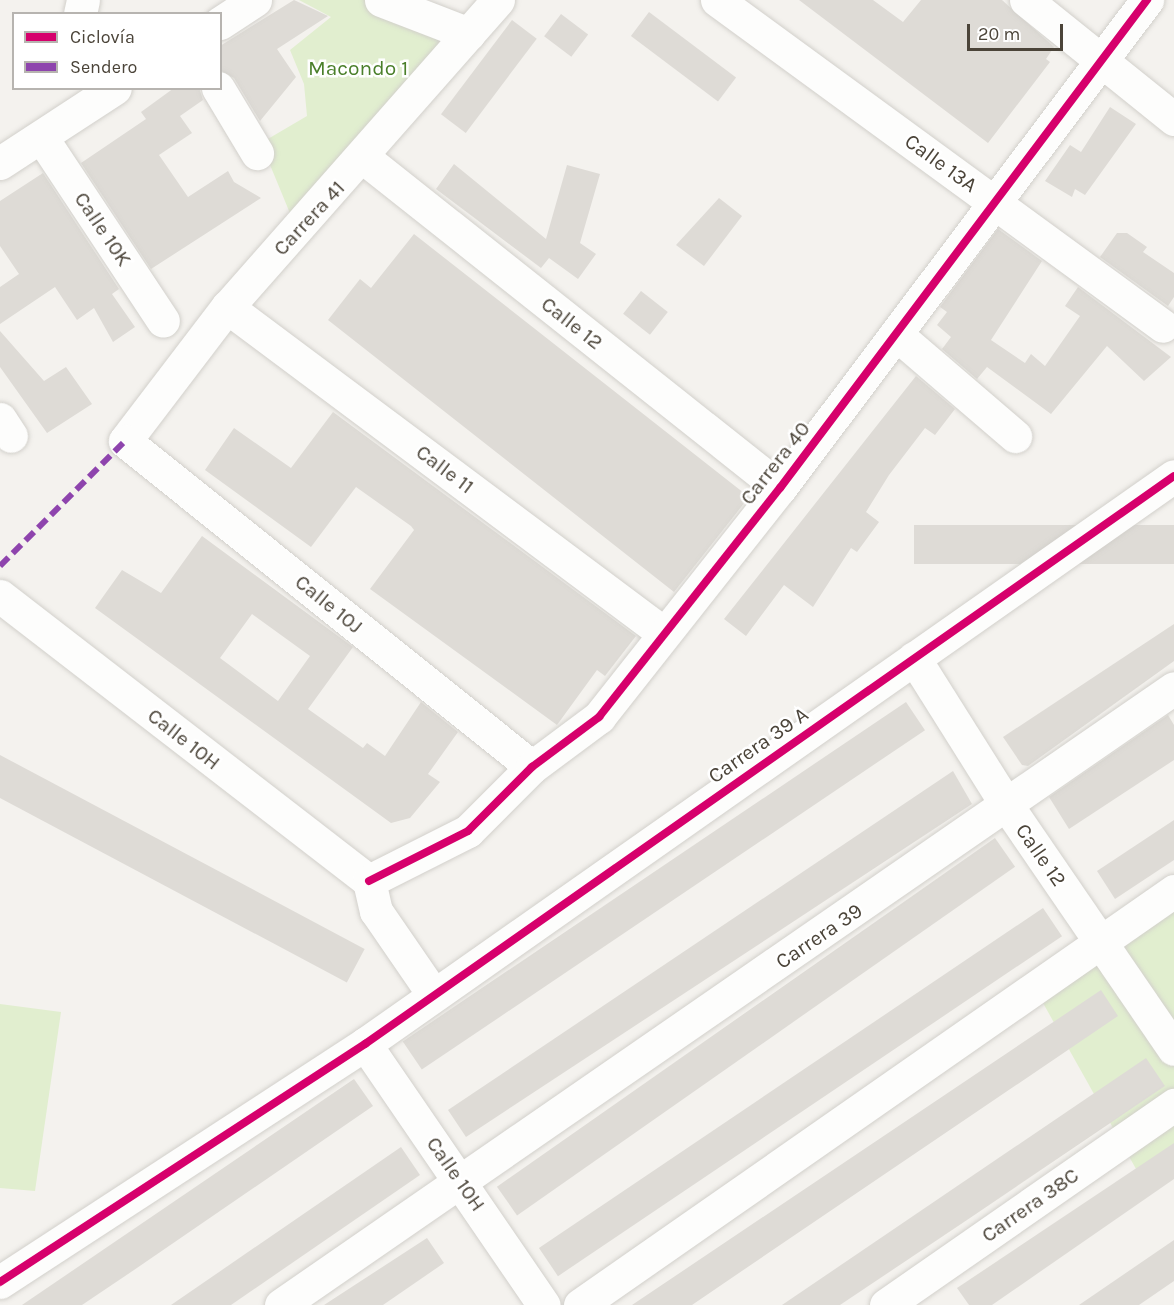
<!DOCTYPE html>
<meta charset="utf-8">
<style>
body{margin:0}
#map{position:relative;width:1174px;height:1305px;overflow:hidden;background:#f4f2ee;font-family:Karla,sans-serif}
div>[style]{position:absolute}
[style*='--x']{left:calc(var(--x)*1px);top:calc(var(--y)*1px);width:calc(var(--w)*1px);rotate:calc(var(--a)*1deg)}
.green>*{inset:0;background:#e1eecf}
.building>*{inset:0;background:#dedbd6;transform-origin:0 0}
.roads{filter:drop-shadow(0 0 2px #d2d0cb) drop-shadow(0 0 2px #d2d0cb)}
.minor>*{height:33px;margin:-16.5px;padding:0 16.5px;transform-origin:16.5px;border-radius:16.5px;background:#fdfdfc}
.quiet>*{height:6px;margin-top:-3px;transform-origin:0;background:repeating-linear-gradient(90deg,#8e44ad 0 12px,transparent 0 18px)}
.cycleway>*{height:8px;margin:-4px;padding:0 4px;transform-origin:4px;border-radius:4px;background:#d6006c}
span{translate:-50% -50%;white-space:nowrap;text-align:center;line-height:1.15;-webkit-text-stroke:5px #fff;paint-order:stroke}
.park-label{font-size:21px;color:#4a7f2a}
.street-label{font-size:21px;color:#4b4439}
.legend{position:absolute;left:12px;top:12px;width:210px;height:78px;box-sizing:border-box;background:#fff;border:2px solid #b7b4b0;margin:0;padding:8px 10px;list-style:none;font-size:18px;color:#4b4439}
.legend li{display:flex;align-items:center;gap:12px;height:30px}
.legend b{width:30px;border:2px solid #b7b4b0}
.scale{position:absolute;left:967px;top:24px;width:96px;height:27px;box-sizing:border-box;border:3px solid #4b4439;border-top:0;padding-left:8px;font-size:18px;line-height:21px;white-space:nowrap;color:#4b4439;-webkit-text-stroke:4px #fff;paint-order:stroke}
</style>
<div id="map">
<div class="green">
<i style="clip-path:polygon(299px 0,365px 0,458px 35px,294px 223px,261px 143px,307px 116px,304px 84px,290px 50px,331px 17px)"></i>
<i style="clip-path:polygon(1174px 890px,1174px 1147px,1140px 1176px,1043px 1003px)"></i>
<i style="clip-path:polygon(0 1004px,61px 1012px,35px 1191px,0 1188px)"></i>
</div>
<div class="building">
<i style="clip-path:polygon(294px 0,328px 16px,277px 49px,296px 77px,260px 121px,234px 78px,220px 70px,220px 46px)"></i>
<i style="clip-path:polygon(799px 0,873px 0,903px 22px,921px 0,1002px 0,1054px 47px,1046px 59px,1050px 62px,988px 143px)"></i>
<i style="left:649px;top:12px;width:109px;height:30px;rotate:37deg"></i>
<i style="left:561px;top:14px;width:34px;height:28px;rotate:37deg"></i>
<i style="left:512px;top:20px;width:31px;height:118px;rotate:37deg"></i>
<i style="clip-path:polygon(174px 88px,199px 88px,203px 100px,180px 116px,192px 133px,159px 155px,188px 197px,228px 171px,234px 182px,261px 198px,151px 269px,81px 163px,146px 119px,141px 112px)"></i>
<i style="clip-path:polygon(1110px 107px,1136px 124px,1085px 195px,1075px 189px,1072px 197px,1045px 181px,1070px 145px,1081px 152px)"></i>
<i style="clip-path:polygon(454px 164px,546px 239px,567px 165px,600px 174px,580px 243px,596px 254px,578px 279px,549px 258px,541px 268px,436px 189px)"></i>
<i style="clip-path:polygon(43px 173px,119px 289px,112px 294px,135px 327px,113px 342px,94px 308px,77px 320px,55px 287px,0 324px,0 287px,19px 274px,0 246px,0 201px)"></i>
<i style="clip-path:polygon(719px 198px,742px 216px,704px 266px,676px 245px)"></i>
<i style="clip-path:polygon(998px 229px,1042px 261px,991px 340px,1025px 363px,1031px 354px,1045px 366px,1080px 316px,1065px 306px,1078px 287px,1171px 357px,1144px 381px,1107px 346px,1051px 414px,987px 367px,977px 379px,942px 349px,951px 337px,937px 325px,947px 312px,940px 307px)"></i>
<i style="clip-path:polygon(1117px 233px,1127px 233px,1147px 247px,1143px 252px,1174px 273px,1174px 297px,1168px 306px,1100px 257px)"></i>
<i style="clip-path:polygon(414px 234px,749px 497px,674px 592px,328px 320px,360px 279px,371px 288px)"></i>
<i style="left:641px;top:291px;width:34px;height:29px;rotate:38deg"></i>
<i style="clip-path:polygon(0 331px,44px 381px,66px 367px,92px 404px,47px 433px,0 367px)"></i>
<i style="clip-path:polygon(916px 376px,955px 409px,935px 435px,925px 428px,889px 475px,866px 512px,879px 522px,857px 552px,851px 548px,813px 607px,784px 585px,746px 636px,724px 619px)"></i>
<i style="clip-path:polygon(333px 412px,636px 636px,605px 676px,597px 670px,557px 725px,370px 589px,414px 530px,411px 526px,356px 487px,311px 547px,205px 470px,234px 428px,291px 468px)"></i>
<i style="left:1174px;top:525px;width:39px;height:260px;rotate:90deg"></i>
<i style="clip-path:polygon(evenodd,202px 536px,353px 647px,308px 709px,363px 748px,367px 743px,385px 756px,421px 702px,458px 732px,428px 774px,440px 782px,410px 818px,391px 823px,95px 608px,122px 570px,161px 593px,202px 536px,252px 614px,310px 656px,278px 701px,220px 658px,252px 614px)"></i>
<i style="clip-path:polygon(1174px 624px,1174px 661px,1028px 766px,1022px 765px,1003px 737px)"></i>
<i style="left:906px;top:702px;width:34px;height:607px;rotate:56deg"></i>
<i style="clip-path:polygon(1168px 715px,1174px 725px,1174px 760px,1069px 829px,1049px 797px)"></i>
<i style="left:0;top:755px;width:413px;height:38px;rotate:28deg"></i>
<i style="clip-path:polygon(953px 771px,972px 804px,466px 1137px,448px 1110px)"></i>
<i style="clip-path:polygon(1174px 820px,1174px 860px,1115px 899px,1097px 871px)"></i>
<i style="left:995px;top:838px;width:35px;height:608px;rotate:55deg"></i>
<i style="left:1043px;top:908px;width:34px;height:608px;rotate:56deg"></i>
<i style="clip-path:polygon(1101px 990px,1118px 1016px,736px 1275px,692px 1305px,632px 1305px)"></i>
<i style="clip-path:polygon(1146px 1058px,1165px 1086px,970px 1218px,840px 1305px,782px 1305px)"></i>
<i style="clip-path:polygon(354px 1079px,373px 1106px,134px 1270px,82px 1305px,22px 1305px)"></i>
<i style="clip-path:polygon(1174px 1143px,1174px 1179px,992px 1305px,969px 1305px,957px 1288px)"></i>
<i style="clip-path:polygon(401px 1147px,420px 1175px,231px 1305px,171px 1305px)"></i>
<i style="clip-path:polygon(427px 1238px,444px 1263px,383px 1305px,324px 1305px)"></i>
<i style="clip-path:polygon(1174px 1240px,1174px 1281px,1139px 1305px,1079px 1305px)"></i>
</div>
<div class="roads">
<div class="minor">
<i style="--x:381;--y:0;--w:94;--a:21.1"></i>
<i style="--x:498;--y:0;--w:409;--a:131.4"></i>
<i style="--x:227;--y:307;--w:168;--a:127.3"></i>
<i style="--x:125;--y:441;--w:521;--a:38.69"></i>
<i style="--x:717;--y:0;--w:552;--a:36.16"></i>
<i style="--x:1026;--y:0;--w:190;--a:38.8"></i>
<i style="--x:80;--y:14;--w:14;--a:-78"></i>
<i style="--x:220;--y:23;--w:42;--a:-33.3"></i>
<i style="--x:218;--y:88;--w:76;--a:59"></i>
<i style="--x:42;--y:138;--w:219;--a:56.5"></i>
<i style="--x:364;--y:158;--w:531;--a:38.42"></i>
<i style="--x:0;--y:163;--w:137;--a:-33.1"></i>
<i style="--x:227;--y:307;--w:543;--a:36.76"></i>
<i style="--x:896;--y:334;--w:157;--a:40.6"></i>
<i style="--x:0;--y:419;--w:20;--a:57"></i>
<i style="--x:0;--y:596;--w:466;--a:37.7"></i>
<i style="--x:914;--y:658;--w:176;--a:57.8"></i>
<i style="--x:1008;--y:807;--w:293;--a:55.6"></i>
<i style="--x:369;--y:881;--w:111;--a:-26.8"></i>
<i style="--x:468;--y:831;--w:91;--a:-45"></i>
<i style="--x:532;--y:767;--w:84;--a:-36.7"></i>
<i style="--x:599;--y:717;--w:292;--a:-51.7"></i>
<i style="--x:780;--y:488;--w:611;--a:-53.06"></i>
<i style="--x:369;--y:881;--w:31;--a:77"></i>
<i style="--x:376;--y:911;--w:101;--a:55.5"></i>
<i style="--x:365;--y:1044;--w:316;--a:55.6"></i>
<i style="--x:0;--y:1282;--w:436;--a:-33.1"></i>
<i style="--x:365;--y:1044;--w:988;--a:-35.07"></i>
<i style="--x:281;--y:1305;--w:1085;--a:-34.64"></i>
<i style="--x:580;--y:1305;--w:724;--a:-34.88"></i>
<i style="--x:886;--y:1305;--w:351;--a:-34.8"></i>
</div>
</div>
<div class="quiet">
<i style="--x:0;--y:566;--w:177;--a:-45"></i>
</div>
<div class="cycleway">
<i style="--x:369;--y:881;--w:111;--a:-26.8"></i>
<i style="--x:468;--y:831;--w:91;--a:-45"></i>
<i style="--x:532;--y:767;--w:84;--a:-36.7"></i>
<i style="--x:599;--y:717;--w:292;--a:-51.7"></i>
<i style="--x:780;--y:488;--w:611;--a:-53.06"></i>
<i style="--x:0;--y:1282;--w:436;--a:-33.1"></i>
<i style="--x:365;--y:1044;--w:988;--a:-35.07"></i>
</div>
<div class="park-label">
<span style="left:358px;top:68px">Macondo 1</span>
</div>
<div class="street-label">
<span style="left:941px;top:163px;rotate:36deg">Calle 13A</span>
<span style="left:309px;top:218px;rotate:-47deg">Carrera 41</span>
<span style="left:103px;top:229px;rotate:56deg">Calle 10K</span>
<span style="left:572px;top:323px;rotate:38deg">Calle 12</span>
<span style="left:775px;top:463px;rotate:-52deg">Carrera 40</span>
<span style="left:445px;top:469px;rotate:37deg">Calle 11</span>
<span style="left:329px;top:604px;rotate:39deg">Calle 10J</span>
<span style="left:184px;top:739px;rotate:38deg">Calle 10H</span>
<span style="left:758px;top:745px;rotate:-35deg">Carrera 39 A</span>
<span style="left:1041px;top:855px;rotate:55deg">Calle 12</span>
<span style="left:819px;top:936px;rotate:-34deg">Carrera 39</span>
<span style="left:456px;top:1174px;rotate:55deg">Calle 10H</span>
<span style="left:1030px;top:1205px;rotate:-35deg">Carrera 38C</span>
</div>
<ul class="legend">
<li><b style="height:8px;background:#d6006c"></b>Ciclovía</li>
<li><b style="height:8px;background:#8e44ad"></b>Sendero</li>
</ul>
<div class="scale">20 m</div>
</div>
